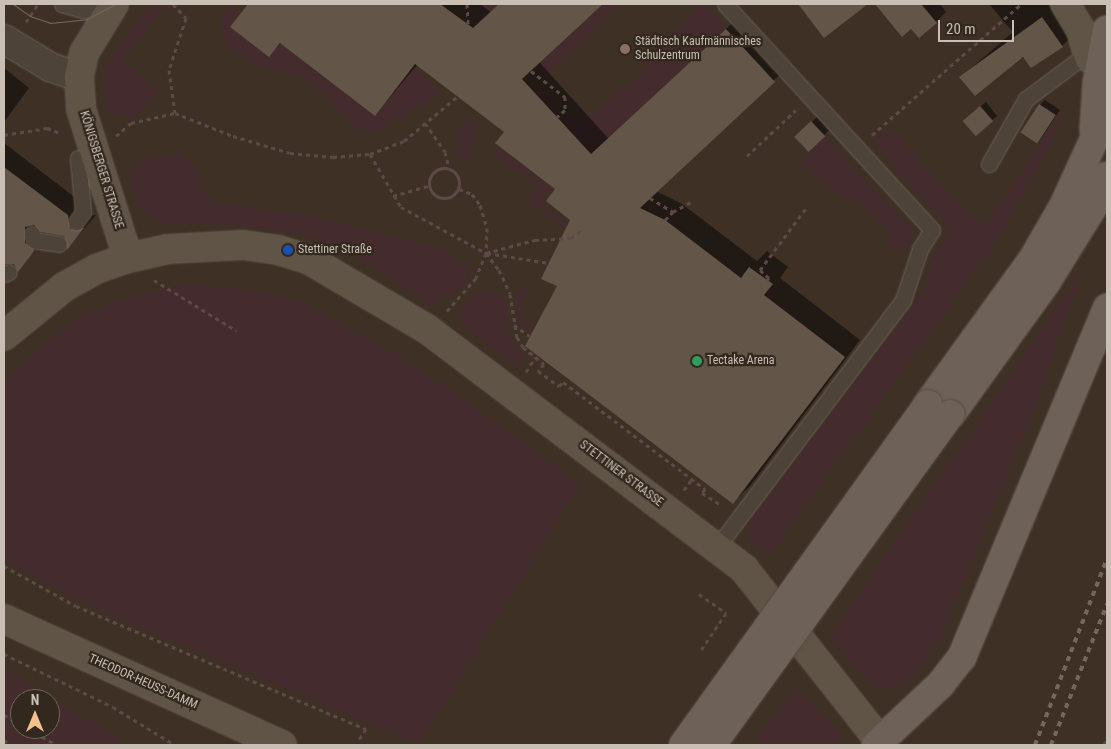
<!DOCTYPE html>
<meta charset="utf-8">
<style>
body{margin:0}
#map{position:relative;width:1111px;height:749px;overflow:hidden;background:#3e3025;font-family:"Roboto Condensed",sans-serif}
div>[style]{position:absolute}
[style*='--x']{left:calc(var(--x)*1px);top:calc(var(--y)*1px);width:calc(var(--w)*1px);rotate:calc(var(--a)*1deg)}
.green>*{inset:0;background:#442b2e;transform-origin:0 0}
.shadow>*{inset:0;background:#0007;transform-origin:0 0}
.building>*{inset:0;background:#645549;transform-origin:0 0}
.path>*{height:3px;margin-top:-1.5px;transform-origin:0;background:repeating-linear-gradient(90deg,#5e4848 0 4px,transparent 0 8px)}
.path>.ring{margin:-1.5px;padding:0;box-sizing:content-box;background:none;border:3px solid #5e4848;border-radius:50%}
.roads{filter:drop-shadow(0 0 1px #6c6157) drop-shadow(0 0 1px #6c6157)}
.lane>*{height:15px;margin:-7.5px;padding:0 7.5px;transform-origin:7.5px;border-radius:7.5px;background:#4e4339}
.street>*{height:28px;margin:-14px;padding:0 14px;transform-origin:14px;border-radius:14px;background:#4e4339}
.secondary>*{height:28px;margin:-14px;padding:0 14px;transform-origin:14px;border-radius:14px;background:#605447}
.primary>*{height:28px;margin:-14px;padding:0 14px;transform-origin:14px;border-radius:14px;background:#6e6157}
.tram>*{height:1px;margin:-0.5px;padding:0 0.5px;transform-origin:0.5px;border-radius:0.5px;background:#74675b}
.rail>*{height:4px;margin-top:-2px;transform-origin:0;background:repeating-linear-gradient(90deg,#74675b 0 5px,transparent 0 10px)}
.bridges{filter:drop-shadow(0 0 1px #574c42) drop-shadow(0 0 1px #574c42)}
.primary-bridge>*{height:28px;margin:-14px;padding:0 14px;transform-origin:14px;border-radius:14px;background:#6e6157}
.dots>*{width:14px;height:14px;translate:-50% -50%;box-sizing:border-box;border:2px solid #33281e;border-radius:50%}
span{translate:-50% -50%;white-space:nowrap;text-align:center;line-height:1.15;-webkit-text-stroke:4.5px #33281e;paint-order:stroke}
.poi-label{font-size:12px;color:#c9bfb5}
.left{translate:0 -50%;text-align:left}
.street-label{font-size:12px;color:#c9bfb5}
.frame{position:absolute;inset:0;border:5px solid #c9bfb5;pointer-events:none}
.north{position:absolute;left:10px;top:689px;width:50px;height:50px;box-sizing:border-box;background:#33281e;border:1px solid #6f645a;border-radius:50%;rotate:0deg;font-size:14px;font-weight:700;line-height:20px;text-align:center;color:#c9bfb5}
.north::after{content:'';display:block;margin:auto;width:18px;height:22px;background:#f5c18e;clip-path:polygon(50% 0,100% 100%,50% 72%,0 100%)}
.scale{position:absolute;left:938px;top:20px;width:76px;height:22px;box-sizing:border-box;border:2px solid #c9bfb5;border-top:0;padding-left:6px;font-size:15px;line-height:18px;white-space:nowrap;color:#c9bfb5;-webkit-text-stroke:4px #33281e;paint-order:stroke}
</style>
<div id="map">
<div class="green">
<i style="clip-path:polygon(150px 4px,166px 5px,123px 61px,147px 80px,157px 90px,157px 96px,131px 120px,106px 109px,104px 81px,107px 62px)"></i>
<i style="clip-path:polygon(479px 4px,499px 4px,487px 16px,477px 6px)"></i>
<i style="clip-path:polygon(603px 4px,622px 4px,545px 78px,535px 68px)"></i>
<i style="clip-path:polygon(703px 4px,726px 29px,591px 154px,561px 121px,570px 113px,584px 122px,647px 68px,642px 61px)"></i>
<i style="clip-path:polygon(231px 5px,241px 12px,230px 27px,268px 57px,280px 43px,375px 116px,412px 68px,441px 90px,436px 97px,432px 95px,427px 99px,430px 102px,423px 107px,417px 104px,409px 110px,411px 115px,405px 120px,399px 116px,380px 131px,360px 130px,317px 87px,297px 76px,255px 65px,229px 47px,221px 29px,222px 17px)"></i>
<i style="left:538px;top:84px;width:33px;height:8px;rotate:49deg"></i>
<i style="clip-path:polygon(1065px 106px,1049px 148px,1001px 235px,768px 557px,747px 538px,748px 523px,928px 285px,930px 260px,951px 231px,872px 142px,889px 127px,983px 228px)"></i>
<i style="clip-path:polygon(468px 118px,478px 125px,471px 147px,475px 152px,466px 162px,453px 152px,460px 145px,455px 138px)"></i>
<i style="clip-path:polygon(825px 136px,912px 230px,912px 240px,906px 249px,889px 250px,889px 231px,862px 205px,832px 191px,804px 167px,802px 160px)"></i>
<i style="clip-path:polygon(497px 147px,552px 188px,542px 203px,577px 230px,561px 234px,564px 228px,527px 201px,537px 187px,492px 153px)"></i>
<i style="clip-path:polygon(163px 155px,179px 155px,193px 161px,203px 187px,212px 202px,311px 216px,444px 249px,466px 264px,469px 276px,460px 288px,431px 306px,374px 266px,338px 247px,300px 234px,223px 223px,164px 223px,150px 218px,139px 206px,128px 173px,143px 160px)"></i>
<i style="clip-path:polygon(1083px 270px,1032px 415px,944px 630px,917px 674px,904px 685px,881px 690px,871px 685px,829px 637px)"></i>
<i style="clip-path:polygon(524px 283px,532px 288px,523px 303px,523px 317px,536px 325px,533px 330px,519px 321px,516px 297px)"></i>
<i style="clip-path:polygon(192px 284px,251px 290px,302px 301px,398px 356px,478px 409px,580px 484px,419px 745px,83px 603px,4px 560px,4px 380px,49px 340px,81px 317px,117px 300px)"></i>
<i style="clip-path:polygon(490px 289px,506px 300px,512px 340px,525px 358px,518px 368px,461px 325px,459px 314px,470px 297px)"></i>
<i style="clip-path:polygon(evenodd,4px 670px,129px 745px,4px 745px,4px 670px,20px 699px,50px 699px,50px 729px,20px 729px,20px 699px)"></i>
<i style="clip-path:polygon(795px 689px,842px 735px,842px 745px,751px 745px)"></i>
</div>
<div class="shadow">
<i style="clip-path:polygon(250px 4px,480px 4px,491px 12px,500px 4px,601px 4px,539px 62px,609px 139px,743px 13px,791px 64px,656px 191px,682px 204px,757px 261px,767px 251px,788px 267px,780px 278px,860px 340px,750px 486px,733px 502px,558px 285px,572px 220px,557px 189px,506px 131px,417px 65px,375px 115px,281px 43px,269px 55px,232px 27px)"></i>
<i style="clip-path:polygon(808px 4px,866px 4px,824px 36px,803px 9px)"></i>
<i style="clip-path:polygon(898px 4px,940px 4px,946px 12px,936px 22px,912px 27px,886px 15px)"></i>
<i style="clip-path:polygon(989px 4px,1048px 4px,1072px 36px,1062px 46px,961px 77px,1013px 32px)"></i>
<i style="clip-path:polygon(4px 68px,29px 88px,4px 122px)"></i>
<i style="clip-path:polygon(1045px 100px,1060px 110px,1038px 143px,1040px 105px)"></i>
<i style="clip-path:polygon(986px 102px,997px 116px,992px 120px,969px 116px)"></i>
<i style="left:817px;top:117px;width:18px;height:28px;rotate:47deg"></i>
<i style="clip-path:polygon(4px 143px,81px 202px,84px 216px,96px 215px,68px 248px,66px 235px,38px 227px,41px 233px,48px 236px,18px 270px,11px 261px,4px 263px)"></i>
</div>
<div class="building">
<i style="clip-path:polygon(248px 4px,440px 4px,473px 28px,499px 4px,603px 4px,522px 79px,591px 154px,726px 29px,775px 82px,640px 208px,665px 220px,741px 278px,749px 267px,773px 284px,764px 295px,845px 357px,733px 504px,525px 346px,557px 286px,541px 279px,570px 220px,546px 201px,555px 189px,495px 143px,504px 132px,415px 64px,375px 116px,280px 43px,269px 57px,230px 27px)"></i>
<i style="clip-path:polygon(798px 4px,868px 4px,824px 38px)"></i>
<i style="clip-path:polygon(875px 4px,921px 4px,937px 23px,919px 38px,911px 29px,902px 37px)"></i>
<i style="clip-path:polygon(1042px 17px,1063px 47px,1031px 68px,1023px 57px,975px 96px,959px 77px)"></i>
<i style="left:1039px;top:104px;width:20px;height:34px;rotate:33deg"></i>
<i style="left:980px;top:106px;width:20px;height:23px;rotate:49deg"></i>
<i style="left:811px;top:121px;width:21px;height:23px;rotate:47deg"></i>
<i style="clip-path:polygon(4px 167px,68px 215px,70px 229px,84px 228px,67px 250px,64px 236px,41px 232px,34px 225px,25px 227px,25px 243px,35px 250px,18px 272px,14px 264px,4px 264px)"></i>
</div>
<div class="path">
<i style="--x:173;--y:4;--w:19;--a:47"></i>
<i style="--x:186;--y:18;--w:55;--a:108.1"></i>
<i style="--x:169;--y:70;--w:43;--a:82.1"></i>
<i style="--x:467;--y:4;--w:21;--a:87"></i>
<i style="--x:26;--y:22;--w:22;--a:-56"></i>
<i style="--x:531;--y:71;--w:43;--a:37.4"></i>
<i style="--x:565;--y:97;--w:13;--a:90"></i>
<i style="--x:565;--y:110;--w:11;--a:139"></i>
<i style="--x:425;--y:123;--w:35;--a:55"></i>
<i style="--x:445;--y:152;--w:16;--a:76"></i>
<i style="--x:4;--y:135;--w:44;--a:-9.2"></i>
<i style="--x:47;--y:128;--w:14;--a:21"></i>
<i style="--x:872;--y:135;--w:198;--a:-41.3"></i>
<i style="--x:116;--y:136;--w:20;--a:-41"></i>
<i style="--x:131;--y:123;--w:45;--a:-12.8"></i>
<i style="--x:175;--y:113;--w:62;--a:21.6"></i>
<i style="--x:233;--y:136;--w:59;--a:16.6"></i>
<i style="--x:290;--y:153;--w:43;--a:5.3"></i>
<i style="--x:333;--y:157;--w:37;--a:-5"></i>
<i style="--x:370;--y:154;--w:36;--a:-21"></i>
<i style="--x:404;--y:141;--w:70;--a:-39.8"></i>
<i style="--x:370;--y:154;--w:61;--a:59.7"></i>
<i style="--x:401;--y:207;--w:97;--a:28.4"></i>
<i style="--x:486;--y:253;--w:27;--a:112"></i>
<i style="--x:476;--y:278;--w:45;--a:131.4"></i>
<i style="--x:747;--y:156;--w:67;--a:-43.2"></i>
<i class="ring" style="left:429px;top:168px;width:27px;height:27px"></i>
<i style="--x:459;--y:189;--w:14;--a:21"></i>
<i style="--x:472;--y:194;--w:14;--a:54"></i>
<i style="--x:480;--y:205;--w:24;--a:73"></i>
<i style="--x:487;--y:228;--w:25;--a:92"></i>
<i style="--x:486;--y:253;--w:21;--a:53"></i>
<i style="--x:499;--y:270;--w:26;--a:65"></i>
<i style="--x:510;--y:294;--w:44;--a:80.8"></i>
<i style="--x:517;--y:337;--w:12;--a:59"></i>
<i style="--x:523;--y:347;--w:27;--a:39"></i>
<i style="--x:544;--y:364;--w:9;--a:131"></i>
<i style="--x:538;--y:371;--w:26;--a:36"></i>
<i style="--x:559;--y:386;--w:6;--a:-45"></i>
<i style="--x:563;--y:382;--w:178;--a:37"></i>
<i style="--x:705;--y:489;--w:5;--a:127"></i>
<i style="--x:702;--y:493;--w:22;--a:32"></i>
<i style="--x:393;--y:196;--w:37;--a:-16"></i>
<i style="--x:650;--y:198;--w:27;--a:31"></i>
<i style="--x:673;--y:212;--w:23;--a:-29"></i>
<i style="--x:665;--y:220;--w:11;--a:-45"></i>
<i style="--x:486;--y:253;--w:51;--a:-14.9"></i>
<i style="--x:535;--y:240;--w:36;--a:-3"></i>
<i style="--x:571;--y:238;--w:14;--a:-36"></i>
<i style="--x:487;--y:253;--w:63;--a:9.2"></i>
<i style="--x:154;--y:280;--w:97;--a:31.6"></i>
<i style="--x:767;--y:280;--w:3;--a:-45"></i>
<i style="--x:769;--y:278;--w:12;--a:-138"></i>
<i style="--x:760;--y:270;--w:79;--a:-53.3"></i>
<i style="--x:514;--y:325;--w:19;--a:35"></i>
<i style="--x:526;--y:372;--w:17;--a:-59"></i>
<i style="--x:684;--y:490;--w:14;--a:-54"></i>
<i style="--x:4;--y:566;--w:82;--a:29.1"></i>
<i style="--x:76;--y:606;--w:315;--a:23"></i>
<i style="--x:366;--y:729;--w:14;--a:124"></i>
<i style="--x:699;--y:594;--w:33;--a:35"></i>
<i style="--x:726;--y:613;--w:45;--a:124"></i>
<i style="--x:4;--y:654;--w:121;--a:25.9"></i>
<i style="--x:113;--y:707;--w:73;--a:31.5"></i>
<i style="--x:4;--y:715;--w:18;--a:29"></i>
<i style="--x:28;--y:729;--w:33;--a:29"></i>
<i style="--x:4;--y:740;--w:9;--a:32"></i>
<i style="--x:1104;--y:745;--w:8;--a:-67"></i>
</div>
<div class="roads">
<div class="lane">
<i style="--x:62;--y:4;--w:22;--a:16"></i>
<i style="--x:83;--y:10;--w:29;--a:-6"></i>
<i style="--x:989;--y:164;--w:75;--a:-60.4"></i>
<i style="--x:1026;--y:99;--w:77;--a:-36.6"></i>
<i style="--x:76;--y:222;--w:12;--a:-55"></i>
<i style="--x:83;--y:212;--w:54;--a:-95.3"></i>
<i style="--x:32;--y:234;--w:6;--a:72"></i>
<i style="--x:34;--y:240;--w:25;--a:9"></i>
<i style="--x:4;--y:274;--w:5;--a:-22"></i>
<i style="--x:717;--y:547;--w:309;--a:-53"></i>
<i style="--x:903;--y:300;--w:54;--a:-71.6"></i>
<i style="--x:920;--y:249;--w:22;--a:-58"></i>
<i style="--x:932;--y:230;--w:306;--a:-132.5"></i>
</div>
<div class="street">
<i style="--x:4;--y:39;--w:54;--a:31.3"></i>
<i style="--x:50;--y:67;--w:31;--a:19"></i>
</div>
<div class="secondary">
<i style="--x:114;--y:4;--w:57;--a:121.5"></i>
<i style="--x:84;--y:53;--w:25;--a:102"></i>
<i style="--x:79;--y:77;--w:32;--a:86"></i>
<i style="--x:81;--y:109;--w:156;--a:72.5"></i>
<i style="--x:1065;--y:4;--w:31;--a:59"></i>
<i style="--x:1081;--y:31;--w:28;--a:73"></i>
<i style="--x:4;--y:336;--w:77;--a:-39.2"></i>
<i style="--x:64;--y:287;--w:37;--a:-29"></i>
<i style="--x:96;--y:269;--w:34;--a:-19"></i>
<i style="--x:128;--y:258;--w:41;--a:-12.7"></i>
<i style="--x:168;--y:249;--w:75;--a:-3.1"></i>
<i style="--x:243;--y:245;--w:35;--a:8"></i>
<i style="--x:278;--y:250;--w:31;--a:17"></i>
<i style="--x:308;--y:259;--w:138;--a:30.5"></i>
<i style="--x:427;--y:329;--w:398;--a:37.1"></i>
<i style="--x:744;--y:569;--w:224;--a:51.7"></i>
<i style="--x:4;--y:619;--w:305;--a:24.4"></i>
</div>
<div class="primary">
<i style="--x:1094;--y:130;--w:47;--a:-86.3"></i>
<i style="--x:1097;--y:83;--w:54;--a:-79.3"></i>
<i style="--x:928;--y:404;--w:179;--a:-54.1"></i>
<i style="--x:1033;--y:259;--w:62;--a:-60.1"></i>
<i style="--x:1064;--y:205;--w:103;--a:-65.4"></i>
<i style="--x:951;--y:414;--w:164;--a:-54.2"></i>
<i style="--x:1047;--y:281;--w:86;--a:-58.3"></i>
<i style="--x:1092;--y:208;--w:35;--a:-65"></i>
<i style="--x:876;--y:745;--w:88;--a:-43.2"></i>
<i style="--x:940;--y:685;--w:36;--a:-52"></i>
<i style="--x:962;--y:657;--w:378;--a:-67.4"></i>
</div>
</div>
<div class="tram">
<i style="--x:13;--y:4;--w:21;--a:35"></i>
<i style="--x:30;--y:16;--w:21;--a:19"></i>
<i style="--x:50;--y:23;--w:37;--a:-6"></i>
<i style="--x:87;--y:19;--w:32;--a:-28"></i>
</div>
<div class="rail">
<i style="--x:1035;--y:745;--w:200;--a:-68.9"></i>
<i style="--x:1051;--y:745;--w:152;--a:-68.3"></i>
</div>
<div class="bridges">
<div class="primary-bridge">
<i style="--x:683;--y:745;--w:420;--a:-54.3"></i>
<i style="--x:712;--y:745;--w:408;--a:-54.2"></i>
</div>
</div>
<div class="dots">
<i style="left:625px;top:49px;background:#8d6e63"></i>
<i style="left:288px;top:250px;background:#1a4fb4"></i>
<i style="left:697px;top:361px;background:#2e9e5b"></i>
</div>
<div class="poi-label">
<span class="left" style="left:635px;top:49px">Städtisch Kaufmännisches<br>Schulzentrum</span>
<span class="left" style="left:298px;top:250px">Stettiner Straße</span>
<span class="left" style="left:707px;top:361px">Tectake Arena</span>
</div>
<div class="street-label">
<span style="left:101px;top:170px;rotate:73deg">KÖNIGSBERGER STRASSE</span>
<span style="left:621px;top:474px;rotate:37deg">STETTINER STRASSE</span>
<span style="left:143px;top:682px;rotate:24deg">THEODOR-HEUSS-DAMM</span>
</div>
<div class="frame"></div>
<div class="north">N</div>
<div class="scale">20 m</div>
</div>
